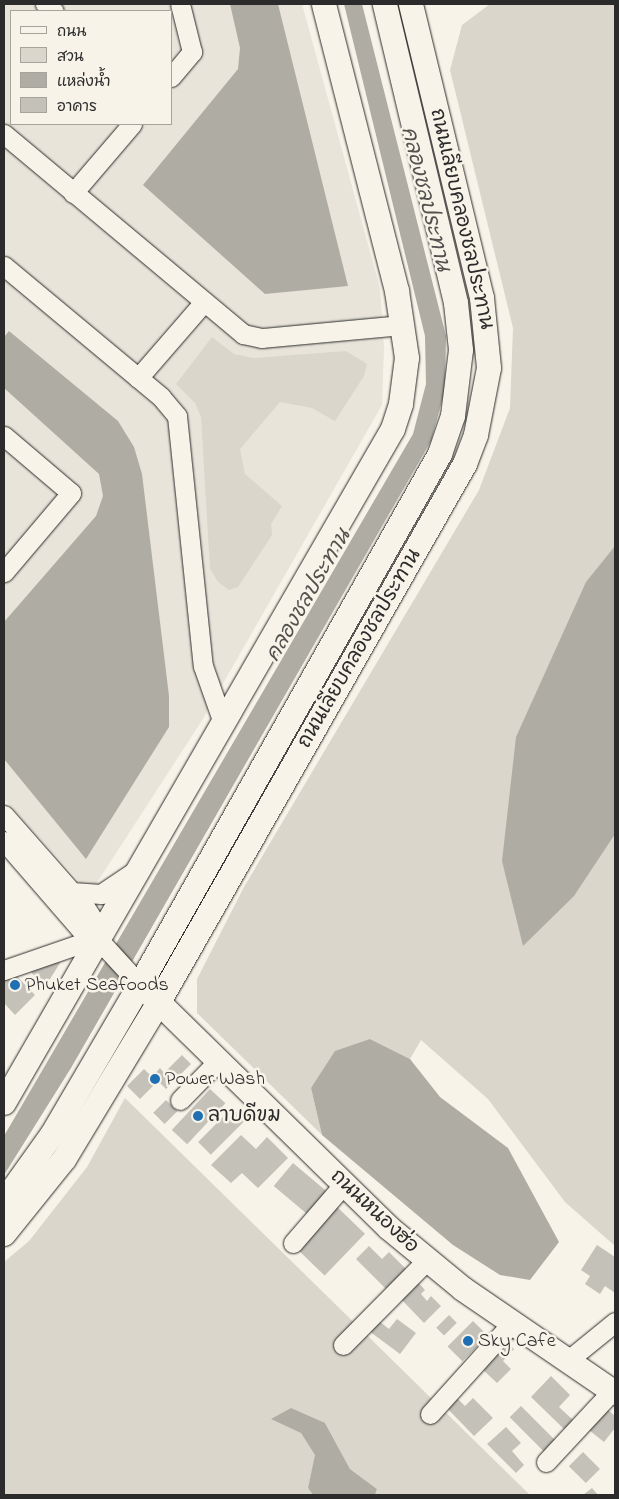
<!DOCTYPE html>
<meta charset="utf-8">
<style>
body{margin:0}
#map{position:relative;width:619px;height:1499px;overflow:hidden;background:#f7f3e8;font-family:"Indie Flower","Playpen Sans Thai",sans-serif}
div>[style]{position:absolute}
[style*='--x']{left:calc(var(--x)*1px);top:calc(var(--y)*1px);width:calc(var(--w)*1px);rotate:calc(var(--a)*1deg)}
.built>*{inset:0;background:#e8e4da}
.green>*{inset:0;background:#dad6cc}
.water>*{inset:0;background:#afaca4}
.building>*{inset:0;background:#c4c1b9;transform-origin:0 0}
.roads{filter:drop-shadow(0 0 1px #2b2b2b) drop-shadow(0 0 1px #2b2b2b)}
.minor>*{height:19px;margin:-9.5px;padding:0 9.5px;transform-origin:9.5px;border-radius:9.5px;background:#f7f3e8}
.major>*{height:24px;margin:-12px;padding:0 12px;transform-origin:12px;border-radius:12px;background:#f7f3e8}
.dots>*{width:14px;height:14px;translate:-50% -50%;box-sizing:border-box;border:2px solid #f7f3e8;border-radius:50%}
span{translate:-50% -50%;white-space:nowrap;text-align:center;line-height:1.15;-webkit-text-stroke:5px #f7f3e8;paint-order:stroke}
.street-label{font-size:20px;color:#2b2b2b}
.poi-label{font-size:20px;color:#2b2b2b}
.left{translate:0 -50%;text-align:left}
.water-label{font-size:21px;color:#53524f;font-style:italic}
.frame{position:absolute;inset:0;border:5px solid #2b2b2b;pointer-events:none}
.legend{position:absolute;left:10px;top:10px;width:162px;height:115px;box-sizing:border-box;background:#f7f3e8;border:1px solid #a5a39c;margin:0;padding:6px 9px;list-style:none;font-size:15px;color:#2b2b2b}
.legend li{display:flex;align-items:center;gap:10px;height:25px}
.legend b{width:25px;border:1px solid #a5a39c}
</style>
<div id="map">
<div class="built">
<i style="clip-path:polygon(evenodd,4px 4px,302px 4px,380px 288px,384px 348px,382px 405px,201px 722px,96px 884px,81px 883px,4px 799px,4px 4px,11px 11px,171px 11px,171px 124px,11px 124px,11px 11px)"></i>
</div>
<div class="green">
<i style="clip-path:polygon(490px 4px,615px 4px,615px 1246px,565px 1202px,488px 1099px,421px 1040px,410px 1059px,370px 1039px,311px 1088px,322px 1135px,197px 1013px,197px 979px,244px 887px,479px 490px,510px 408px,513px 328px,450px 70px,462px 25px)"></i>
<i style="clip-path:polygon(212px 337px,234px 354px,253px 358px,346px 351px,367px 364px,364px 376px,335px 421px,312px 408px,280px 402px,240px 449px,245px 474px,282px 506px,271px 524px,272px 535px,238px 587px,229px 590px,218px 582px,210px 569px,201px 417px,195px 403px,176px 384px)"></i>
<i style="clip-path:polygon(125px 1098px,530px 1495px,375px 1495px,377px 1489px,350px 1469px,325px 1423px,301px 1433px,316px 1455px,308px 1488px,313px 1495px,4px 1495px,4px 1262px,29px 1241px,87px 1167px)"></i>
</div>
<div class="water">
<i style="clip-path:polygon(230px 4px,278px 4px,348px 286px,265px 294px,143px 185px,238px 69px,240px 48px)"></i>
<i style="clip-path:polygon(344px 4px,362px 4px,446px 336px,445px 390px,431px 441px,71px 1068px,4px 1175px,4px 1136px,413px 434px,426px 384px,425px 336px)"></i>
<i style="clip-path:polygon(9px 331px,118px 421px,134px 447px,142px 474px,169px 696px,169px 727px,86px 859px,4px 759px,4px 622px,96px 516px,103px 496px,99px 474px,4px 388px,4px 337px)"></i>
<i style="clip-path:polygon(615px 546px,615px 834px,574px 896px,523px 946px,502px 861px,516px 737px,586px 582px)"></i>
<i style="clip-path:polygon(370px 1039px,410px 1059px,440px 1097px,508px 1148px,559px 1242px,530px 1280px,500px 1275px,453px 1245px,322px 1135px,311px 1088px,335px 1051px)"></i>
<i style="clip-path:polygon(291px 1408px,325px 1423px,350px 1469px,377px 1489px,375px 1495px,313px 1495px,308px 1488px,315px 1455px,301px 1433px,271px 1419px)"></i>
</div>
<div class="building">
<i style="clip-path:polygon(54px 957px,60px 963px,45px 987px,28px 969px)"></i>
<i style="clip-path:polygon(10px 969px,35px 995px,15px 1015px,4px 1003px,4px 975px)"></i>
<i style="clip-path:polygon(182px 1055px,191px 1064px,166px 1089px,158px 1081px,140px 1099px,127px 1086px,144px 1069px,152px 1077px,160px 1068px,164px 1073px)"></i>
<i style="left:210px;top:1089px;width:21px;height:56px;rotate:43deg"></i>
<i style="left:166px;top:1100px;width:16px;height:18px;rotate:45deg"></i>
<i style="left:232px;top:1108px;width:18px;height:48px;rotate:45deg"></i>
<i style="clip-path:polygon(241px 1135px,256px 1149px,267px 1137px,288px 1158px,258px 1188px,242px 1173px,231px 1183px,211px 1165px)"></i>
<i style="left:293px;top:1163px;width:45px;height:30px;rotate:40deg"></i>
<i style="left:334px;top:1204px;width:43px;height:58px;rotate:44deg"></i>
<i style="clip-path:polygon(597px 1245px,615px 1257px,615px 1293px,605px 1286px,600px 1294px,585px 1284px,590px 1276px,581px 1270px)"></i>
<i style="clip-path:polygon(369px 1246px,382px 1259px,389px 1252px,406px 1269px,386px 1289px,356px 1259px)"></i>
<i style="clip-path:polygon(415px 1279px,425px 1290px,421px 1294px,427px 1301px,431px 1296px,441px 1306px,424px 1323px,398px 1296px)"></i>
<i style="left:449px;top:1315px;width:11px;height:18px;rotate:45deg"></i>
<i style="clip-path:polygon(374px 1317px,389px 1329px,397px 1319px,416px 1333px,400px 1354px,365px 1328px)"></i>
<i style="left:473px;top:1321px;width:21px;height:36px;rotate:45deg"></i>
<i style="clip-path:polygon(504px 1339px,514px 1349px,503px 1361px,511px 1369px,497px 1383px,479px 1366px)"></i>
<i style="clip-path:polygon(551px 1376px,570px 1395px,559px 1407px,573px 1420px,564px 1429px,531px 1397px)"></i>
<i style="clip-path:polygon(453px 1394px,465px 1406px,473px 1398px,493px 1418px,474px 1436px,443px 1404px)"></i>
<i style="left:521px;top:1406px;width:49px;height:16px;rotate:45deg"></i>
<i style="clip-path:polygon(607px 1409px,615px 1416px,615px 1428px,604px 1442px,589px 1430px)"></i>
<i style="clip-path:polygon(506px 1427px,521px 1443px,512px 1451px,524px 1465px,516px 1473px,487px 1444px)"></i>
<i style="left:583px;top:1452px;width:24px;height:20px;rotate:45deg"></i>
<i style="clip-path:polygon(592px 1488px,598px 1495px,583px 1495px)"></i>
</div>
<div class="roads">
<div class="minor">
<i style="--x:45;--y:4;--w:11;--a:38"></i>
<i style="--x:171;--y:77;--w:33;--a:-50"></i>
<i style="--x:192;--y:52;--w:49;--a:-104"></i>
<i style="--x:4;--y:134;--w:312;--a:39.9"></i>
<i style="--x:243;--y:334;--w:19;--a:12"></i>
<i style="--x:262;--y:338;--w:142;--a:-5.3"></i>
<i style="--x:73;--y:193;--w:91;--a:-49.5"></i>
<i style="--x:4;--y:266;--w:204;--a:39.8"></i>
<i style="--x:161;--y:397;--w:25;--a:50"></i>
<i style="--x:177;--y:416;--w:251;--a:84.1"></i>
<i style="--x:203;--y:666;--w:57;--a:70.6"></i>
<i style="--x:138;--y:378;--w:99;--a:-49.1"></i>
<i style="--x:4;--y:436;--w:88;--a:40.4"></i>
<i style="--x:71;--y:493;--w:104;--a:130.3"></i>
<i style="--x:4;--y:815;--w:123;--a:48.6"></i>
<i style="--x:85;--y:907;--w:17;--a:57"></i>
<i style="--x:94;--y:921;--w:17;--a:80"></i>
<i style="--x:4;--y:841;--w:119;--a:49.1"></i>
<i style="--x:82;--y:931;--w:17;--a:25"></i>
<i style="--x:97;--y:938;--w:64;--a:47.5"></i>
<i style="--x:72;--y:892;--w:29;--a:4"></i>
<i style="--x:101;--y:894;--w:40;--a:-34"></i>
<i style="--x:4;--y:970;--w:98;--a:-19"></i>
<i style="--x:180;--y:1100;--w:54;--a:-45.7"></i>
<i style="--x:293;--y:1243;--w:77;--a:-49.2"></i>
<i style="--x:343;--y:1345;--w:120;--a:-45.3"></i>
<i style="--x:567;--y:1361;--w:62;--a:-39.1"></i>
<i style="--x:430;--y:1414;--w:121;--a:-48"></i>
<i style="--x:546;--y:1462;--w:97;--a:-47.1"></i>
</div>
<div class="major">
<i style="--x:147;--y:991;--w:339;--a:44.4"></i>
<i style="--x:389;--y:1228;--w:96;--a:39.5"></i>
<i style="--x:463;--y:1289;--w:184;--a:34.4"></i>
<i style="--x:4;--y:1103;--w:778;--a:-60.01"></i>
<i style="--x:393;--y:429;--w:26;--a:-72"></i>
<i style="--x:401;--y:404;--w:46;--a:-82.6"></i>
<i style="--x:407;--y:358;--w:68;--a:-98.5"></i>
<i style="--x:397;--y:291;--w:296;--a:-104.3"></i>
<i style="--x:4;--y:1202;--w:82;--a:-54.4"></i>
<i style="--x:52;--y:1135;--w:174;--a:-59.6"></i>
<i style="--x:140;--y:985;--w:610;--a:-60.53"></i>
<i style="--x:440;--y:454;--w:40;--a:-71.1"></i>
<i style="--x:453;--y:416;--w:66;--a:-83.1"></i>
<i style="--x:461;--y:350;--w:47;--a:-96.1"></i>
<i style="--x:456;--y:303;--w:307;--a:-103.4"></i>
<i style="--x:4;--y:1234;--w:97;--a:-51.2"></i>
<i style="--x:65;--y:1158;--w:182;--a:-58.9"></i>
<i style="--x:159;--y:1002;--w:619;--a:-60.37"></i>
<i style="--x:465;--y:464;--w:31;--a:-69"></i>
<i style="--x:476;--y:435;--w:68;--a:-79"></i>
<i style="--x:489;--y:368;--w:70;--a:-95.7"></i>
<i style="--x:482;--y:298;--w:302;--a:-103.6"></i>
</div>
</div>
<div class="dots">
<i style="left:15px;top:985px;background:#1f6fb2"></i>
<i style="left:155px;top:1079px;background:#1f6fb2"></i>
<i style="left:198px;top:1116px;background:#1f6fb2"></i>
<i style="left:468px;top:1341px;background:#1f6fb2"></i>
</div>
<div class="street-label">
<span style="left:461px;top:219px;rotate:77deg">ถนนเลียบคลองชลประทาน</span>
<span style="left:360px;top:649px;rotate:-60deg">ถนนเลียบคลองชลประทาน</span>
<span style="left:374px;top:1212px;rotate:43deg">ถนนหนองฮ่อ</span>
</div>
<div class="poi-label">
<span class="left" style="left:25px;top:985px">Phuket Seafoods</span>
<span class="left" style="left:165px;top:1079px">Power Wash</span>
<span class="left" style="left:208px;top:1116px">ลาบดีขม</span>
<span class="left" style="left:478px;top:1341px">Sky Cafe</span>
</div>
<div class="water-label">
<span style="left:425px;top:199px;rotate:76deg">คลองชลประทาน</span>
<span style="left:309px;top:596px;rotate:-60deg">คลองชลประทาน</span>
</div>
<div class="frame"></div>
<ul class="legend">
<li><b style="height:6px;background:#f7f3e8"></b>ถนน</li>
<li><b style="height:14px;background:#dad6cc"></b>สวน</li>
<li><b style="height:14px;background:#afaca4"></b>แหล่งน้ำ</li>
<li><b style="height:14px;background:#c4c1b9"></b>อาคาร</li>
</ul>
</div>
